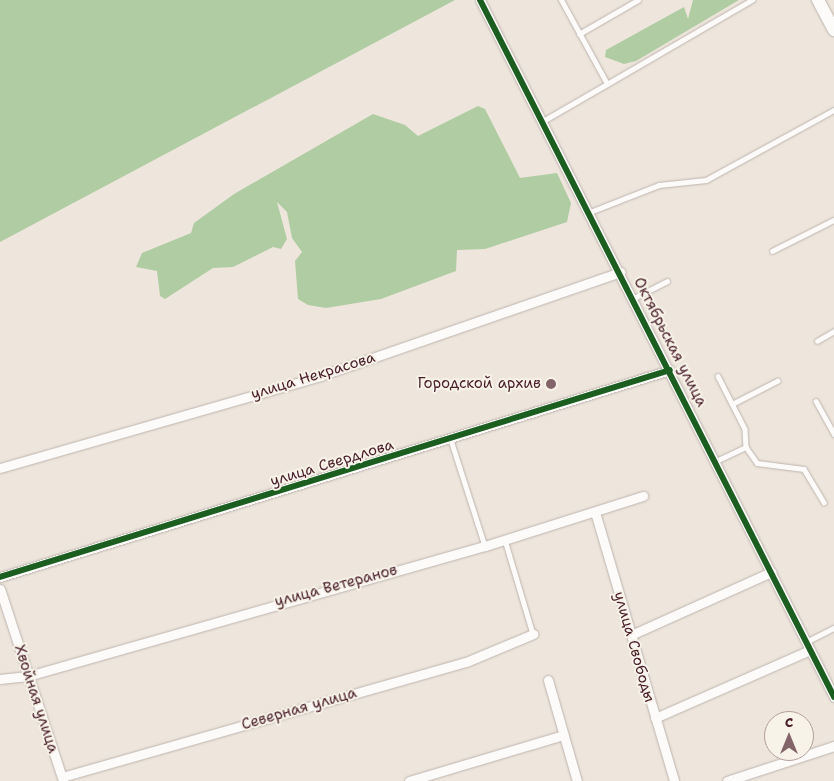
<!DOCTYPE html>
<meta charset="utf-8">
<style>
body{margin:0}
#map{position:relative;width:834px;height:781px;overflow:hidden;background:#eee6dc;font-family:"Shantell Sans",sans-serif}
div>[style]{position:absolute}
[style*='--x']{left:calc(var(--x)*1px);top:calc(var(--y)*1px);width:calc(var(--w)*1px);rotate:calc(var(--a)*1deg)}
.forest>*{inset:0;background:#b0cca3}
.roads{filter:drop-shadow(0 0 1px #beb4af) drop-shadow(0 0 1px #beb4af)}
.lane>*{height:4.5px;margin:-2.25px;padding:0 2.25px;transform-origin:2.25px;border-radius:2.25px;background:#fcfbfa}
.street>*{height:9px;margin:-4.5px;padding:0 4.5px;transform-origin:4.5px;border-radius:4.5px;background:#fcfbfa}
.secondary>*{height:12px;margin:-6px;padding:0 6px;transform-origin:6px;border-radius:6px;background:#fcfbfa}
.cycleway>*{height:6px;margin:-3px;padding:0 3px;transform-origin:3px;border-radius:3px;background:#1b5e20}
.dots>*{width:14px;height:14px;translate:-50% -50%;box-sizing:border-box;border:2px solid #f7f3e8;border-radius:50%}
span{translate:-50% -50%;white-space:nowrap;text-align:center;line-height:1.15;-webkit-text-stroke:4px #f7f3e8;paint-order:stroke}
.street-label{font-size:15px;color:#4a1f2b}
.poi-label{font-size:15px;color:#4a1f2b}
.right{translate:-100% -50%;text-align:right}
.north{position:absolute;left:764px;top:711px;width:50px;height:50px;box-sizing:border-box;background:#f7f3e8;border:1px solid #b29e9c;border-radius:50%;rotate:0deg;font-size:14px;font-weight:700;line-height:20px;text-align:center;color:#4a1f2b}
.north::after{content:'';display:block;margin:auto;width:18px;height:22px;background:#836569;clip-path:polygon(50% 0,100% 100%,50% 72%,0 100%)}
</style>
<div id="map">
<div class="forest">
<i style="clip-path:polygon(0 0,455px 0,0 242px)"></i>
<i style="clip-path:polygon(693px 0,739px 0,636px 61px,624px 64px,605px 57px,606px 50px,684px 7px,688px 19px)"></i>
<i style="clip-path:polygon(478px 106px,485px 109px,520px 178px,557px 173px,571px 203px,567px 222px,485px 249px,457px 250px,456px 271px,381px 299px,326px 308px,308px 305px,298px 299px,295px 261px,302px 252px,292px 238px,287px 212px,277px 202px,287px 239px,281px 249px,273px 247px,233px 267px,213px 268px,165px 299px,160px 296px,157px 271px,136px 267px,142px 253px,191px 233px,194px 223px,234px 194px,373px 114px,405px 125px,418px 136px)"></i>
</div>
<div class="roads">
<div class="lane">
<i style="--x:579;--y:34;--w:68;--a:-30"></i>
<i style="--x:607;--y:84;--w:168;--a:-30.1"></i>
<i style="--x:543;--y:121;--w:74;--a:-30"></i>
<i style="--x:607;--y:84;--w:96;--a:-118.7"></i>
<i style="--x:590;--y:212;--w:74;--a:-21.4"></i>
<i style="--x:659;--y:185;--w:47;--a:-6.1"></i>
<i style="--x:706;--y:180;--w:146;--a:-28.7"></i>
<i style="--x:772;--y:251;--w:69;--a:-26.6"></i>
<i style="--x:634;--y:298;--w:37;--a:-27"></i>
<i style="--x:817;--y:341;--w:20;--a:-30"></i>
<i style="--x:718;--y:376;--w:59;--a:63"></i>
<i style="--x:745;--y:429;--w:18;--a:87"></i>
<i style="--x:816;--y:401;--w:38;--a:61"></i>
<i style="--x:732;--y:404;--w:51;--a:-27.1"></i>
<i style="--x:451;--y:440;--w:111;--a:72.2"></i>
<i style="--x:716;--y:461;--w:33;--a:-25"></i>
<i style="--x:746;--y:447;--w:19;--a:55"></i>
<i style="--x:757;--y:463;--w:47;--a:7.3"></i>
<i style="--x:804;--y:469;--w:39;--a:59"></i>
<i style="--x:505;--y:540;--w:98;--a:73.4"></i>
<i style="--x:806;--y:642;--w:31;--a:-27"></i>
</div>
<div class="street">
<i style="--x:480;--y:0;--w:782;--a:63.07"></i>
<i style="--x:0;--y:468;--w:333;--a:-16"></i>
<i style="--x:320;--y:376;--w:318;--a:-19.1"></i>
<i style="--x:595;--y:512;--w:280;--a:73.6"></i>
<i style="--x:0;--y:577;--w:701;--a:-17.17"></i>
<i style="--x:0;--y:589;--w:202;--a:71.8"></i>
<i style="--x:631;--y:635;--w:154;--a:-24.2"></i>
<i style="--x:0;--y:679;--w:28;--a:-6"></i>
<i style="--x:28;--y:676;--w:475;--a:-15.9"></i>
<i style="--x:485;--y:546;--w:166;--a:-17.6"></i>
<i style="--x:548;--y:680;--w:105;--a:74"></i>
<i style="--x:655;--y:718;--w:169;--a:-23.7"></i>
<i style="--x:62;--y:777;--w:420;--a:-15.9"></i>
<i style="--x:466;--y:662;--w:73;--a:-22.7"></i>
<i style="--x:409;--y:781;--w:161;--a:-16.6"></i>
<i style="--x:727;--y:781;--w:113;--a:-18.1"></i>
</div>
<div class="secondary">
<i style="--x:818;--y:0;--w:34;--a:62"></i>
</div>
</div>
<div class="cycleway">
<i style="--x:480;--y:0;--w:782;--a:63.07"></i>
<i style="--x:0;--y:577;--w:701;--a:-17.17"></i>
</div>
<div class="dots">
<i style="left:551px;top:384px;background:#836569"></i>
</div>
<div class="street-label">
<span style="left:670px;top:342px;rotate:63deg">Октябрьская улица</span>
<span style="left:313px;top:376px;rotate:-17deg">улица Некрасова</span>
<span style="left:332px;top:463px;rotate:-17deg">улица Свердлова</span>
<span style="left:336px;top:586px;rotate:-15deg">улица Ветеранов</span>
<span style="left:634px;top:647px;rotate:74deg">улица Свободы</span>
<span style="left:36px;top:699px;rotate:72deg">Хвойная улица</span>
<span style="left:299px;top:709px;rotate:-16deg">Северная улица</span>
</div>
<div class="poi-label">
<span class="right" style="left:541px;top:384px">Городской архив</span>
</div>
<div class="north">С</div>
</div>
